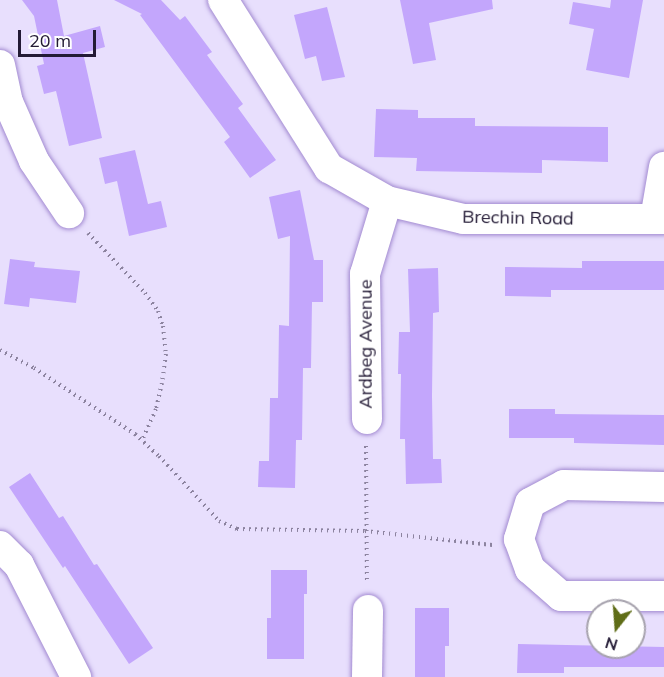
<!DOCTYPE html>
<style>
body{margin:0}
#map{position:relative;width:664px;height:677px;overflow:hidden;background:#e8dffd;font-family:Mulish,sans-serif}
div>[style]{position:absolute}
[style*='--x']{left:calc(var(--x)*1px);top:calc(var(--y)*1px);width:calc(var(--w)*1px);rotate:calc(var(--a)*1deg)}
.building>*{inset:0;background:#c3a6fc}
.path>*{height:4px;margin-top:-2px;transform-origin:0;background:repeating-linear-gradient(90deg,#8c839f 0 1.5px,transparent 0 6px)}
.roads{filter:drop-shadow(0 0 2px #a28ad1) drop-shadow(0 0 2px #a28ad1)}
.minor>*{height:30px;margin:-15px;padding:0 15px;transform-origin:15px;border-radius:15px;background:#fff}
span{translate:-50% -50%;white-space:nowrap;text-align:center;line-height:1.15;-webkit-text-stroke:4.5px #fff;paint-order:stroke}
.street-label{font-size:18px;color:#231a35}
.north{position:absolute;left:586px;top:599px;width:60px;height:60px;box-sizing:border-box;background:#fff;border:2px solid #a7a3ae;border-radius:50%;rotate:197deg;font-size:16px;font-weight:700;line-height:24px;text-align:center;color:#231a35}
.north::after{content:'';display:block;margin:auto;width:21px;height:27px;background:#5f6d17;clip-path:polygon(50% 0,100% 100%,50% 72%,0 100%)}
.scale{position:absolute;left:18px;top:30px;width:78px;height:27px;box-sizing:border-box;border:3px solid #231a35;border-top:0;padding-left:8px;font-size:18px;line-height:21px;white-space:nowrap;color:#231a35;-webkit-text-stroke:4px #fff;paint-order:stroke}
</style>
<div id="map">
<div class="building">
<i style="clip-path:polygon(22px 0,57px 0,64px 36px,100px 26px,105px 47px,83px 53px,102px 138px,69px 146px,56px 91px,44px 94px,37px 66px,44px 64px,34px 16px)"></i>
<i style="clip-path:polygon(114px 0,161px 0,180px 20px,185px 16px,212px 52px,207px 55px,243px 104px,238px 108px,276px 160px,250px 178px,224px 142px,230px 137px,140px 15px,142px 14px)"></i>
<i style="clip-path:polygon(400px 0,492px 0,493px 9px,429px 23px,436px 60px,413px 64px)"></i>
<i style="clip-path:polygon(611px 0,643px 0,629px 78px,586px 70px,594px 29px,569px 24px,573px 2px,610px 8px)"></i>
<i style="clip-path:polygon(327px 7px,345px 77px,322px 81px,316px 56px,305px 59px,294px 15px)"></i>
<i style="clip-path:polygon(376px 109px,418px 110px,418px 118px,475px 118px,475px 126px,608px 127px,608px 162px,542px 160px,542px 173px,416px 171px,417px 158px,374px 157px)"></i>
<i style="clip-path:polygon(135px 150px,148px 204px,161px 201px,167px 227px,129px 236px,117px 181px,105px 184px,99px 158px)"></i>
<i style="clip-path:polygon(300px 190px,314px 260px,323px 260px,323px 302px,312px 302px,311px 368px,303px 368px,302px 440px,296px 440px,295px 488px,258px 487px,259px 461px,269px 461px,270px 398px,278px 398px,279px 325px,289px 326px,290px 236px,278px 239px,269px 197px)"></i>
<i style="clip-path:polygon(10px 259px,35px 262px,34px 267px,80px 271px,76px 303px,30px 298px,29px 307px,4px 304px)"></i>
<i style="clip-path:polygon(582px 261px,664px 261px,664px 290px,551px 290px,551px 297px,505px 296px,505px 267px,582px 268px)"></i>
<i style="clip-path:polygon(438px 268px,439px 312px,433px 313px,432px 396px,433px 459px,441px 459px,442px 483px,406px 484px,405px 439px,400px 439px,401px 374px,398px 374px,399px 332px,410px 332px,408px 269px)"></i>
<i style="clip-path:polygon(509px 409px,555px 409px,555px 414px,664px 415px,664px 445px,574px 443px,574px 438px,509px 438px)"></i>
<i style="clip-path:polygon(30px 473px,59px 518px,63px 516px,94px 565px,97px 564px,153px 648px,129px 664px,65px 566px,63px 568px,9px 487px)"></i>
<i style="clip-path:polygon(271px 570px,307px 570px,307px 594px,304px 594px,304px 659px,267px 659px,267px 618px,271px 618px)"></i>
<i style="clip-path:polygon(415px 608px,449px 608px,449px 646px,445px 646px,445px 677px,415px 677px)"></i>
<i style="clip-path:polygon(518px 644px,664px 647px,664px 667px,564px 667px,564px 673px,517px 673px)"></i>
</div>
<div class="path">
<i style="--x:88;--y:233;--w:83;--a:46.5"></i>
<i style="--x:145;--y:293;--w:22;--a:54"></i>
<i style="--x:158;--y:311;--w:16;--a:72"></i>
<i style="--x:163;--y:326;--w:28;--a:84"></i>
<i style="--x:166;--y:354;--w:29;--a:98"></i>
<i style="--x:162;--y:383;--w:27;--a:103"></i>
<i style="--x:156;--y:409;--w:34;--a:114"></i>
<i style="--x:0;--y:350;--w:38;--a:28"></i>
<i style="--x:34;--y:368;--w:121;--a:33.2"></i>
<i style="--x:135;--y:434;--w:33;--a:43"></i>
<i style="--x:159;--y:456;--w:88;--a:47.3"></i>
<i style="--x:219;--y:521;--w:20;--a:24"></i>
<i style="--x:237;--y:529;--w:128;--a:0.9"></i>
<i style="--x:365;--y:531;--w:128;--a:6.3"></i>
<i style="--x:366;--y:446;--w:136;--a:89.6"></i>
</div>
<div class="roads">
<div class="minor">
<i style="--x:223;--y:0;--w:199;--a:57.8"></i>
<i style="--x:329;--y:168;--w:67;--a:29.6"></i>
<i style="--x:387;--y:201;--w:78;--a:13.3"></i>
<i style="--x:463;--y:219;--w:201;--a:0"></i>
<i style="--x:0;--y:65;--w:38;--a:78"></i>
<i style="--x:8;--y:102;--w:64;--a:66.2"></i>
<i style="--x:34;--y:161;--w:63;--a:56.1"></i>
<i style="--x:655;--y:219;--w:53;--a:-80.2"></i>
<i style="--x:367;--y:419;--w:145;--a:-90.8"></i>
<i style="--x:365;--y:274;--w:76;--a:-73.2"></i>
<i style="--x:664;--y:487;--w:100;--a:-178.9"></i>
<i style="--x:564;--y:485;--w:38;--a:152"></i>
<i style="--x:530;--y:503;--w:38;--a:107"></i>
<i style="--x:519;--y:539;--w:32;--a:70"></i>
<i style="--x:530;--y:569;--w:41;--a:41.1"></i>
<i style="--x:561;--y:596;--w:103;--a:0"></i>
<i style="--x:0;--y:546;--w:27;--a:45"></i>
<i style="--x:19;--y:565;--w:126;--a:63"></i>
<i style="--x:367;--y:677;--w:67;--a:-89.1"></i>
</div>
</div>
<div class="street-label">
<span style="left:518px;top:218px;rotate:1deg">Brechin Road</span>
<span style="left:366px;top:344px;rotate:-90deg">Ardbeg Avenue</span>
</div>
<div class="north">N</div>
<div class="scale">20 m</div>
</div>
